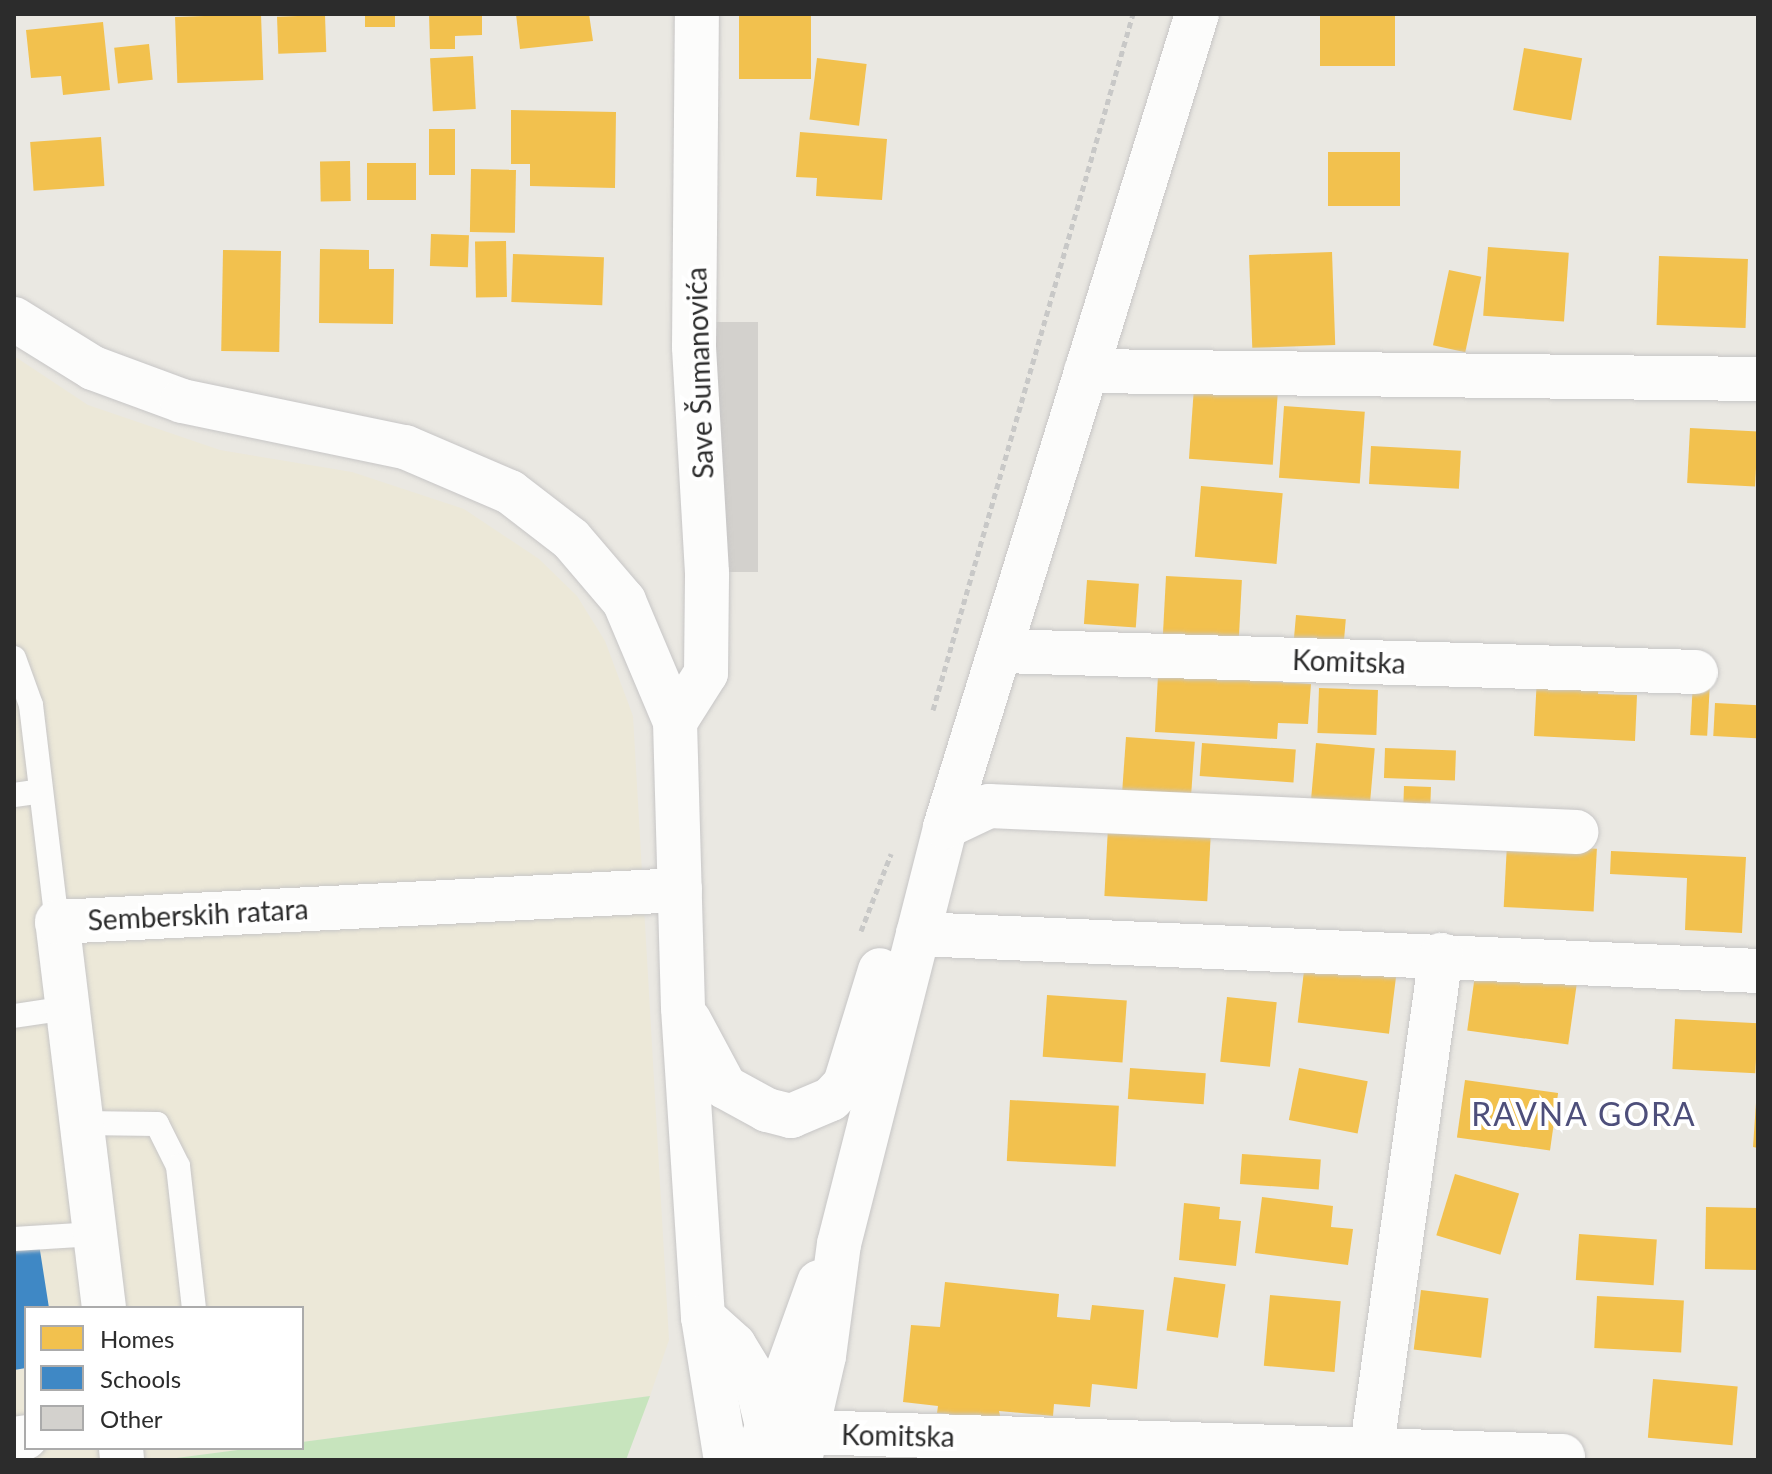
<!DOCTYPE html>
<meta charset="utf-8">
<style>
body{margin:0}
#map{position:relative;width:1772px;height:1474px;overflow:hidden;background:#eae8e2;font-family:Lato,sans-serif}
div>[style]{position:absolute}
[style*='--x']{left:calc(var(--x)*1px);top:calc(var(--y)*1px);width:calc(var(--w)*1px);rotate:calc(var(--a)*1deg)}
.education>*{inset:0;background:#ece8d8}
.green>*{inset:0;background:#c7e4bd}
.homes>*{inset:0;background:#f2c14e;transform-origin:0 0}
.schools>*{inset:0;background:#3f88c5}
.building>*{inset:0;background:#d3d1cd;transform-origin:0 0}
.path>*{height:5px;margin-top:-2.5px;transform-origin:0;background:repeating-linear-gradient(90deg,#c8c8c7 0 6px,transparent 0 10px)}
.roads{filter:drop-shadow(0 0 2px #c7c6c6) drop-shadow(0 0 2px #c7c6c6)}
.lane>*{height:24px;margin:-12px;padding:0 12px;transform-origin:12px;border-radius:12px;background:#fcfcfb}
.street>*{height:44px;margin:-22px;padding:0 22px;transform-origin:22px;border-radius:22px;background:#fcfcfb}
.secondary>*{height:44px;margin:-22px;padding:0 22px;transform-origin:22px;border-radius:22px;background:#fcfcfb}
span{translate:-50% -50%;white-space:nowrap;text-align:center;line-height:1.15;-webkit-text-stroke:8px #fff;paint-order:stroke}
.street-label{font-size:28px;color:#2c2c2c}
.quarter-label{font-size:32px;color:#4e4f7b;letter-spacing:2px}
.frame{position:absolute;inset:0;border:16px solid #2c2c2c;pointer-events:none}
.legend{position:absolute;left:24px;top:1306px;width:280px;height:144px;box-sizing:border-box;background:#fff;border:2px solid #ababab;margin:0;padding:10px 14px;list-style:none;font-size:24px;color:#2c2c2c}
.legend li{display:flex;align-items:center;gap:16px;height:40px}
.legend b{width:40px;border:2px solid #ababab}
</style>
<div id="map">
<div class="education">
<i style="clip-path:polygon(14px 356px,88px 405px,220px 450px,352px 472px,464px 509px,539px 559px,577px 596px,605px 641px,633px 716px,669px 1340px,650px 1396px,302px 1442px,302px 1308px,26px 1308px,26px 1448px,253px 1448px,161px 1460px,14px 1460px)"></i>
</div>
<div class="green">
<i style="clip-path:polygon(650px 1396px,626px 1460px,161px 1460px,253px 1448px,302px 1448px,302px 1442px)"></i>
</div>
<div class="homes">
<i style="left:261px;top:14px;width:66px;height:86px;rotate:88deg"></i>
<i style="left:365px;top:14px;width:30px;height:13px"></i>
<i style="clip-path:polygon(429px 14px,482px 14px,482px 35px,455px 36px,455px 49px,430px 49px)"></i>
<i style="clip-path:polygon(516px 14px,589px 14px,593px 41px,520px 49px)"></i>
<i style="left:739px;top:14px;width:72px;height:65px"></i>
<i style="left:1320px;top:14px;width:75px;height:52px"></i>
<i style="left:325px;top:15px;width:37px;height:48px;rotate:88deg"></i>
<i style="clip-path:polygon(103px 22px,110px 90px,63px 95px,61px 76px,31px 78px,26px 30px)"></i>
<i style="left:149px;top:44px;width:36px;height:35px;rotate:84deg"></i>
<i style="left:1524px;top:48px;width:59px;height:63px;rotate:10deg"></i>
<i style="left:473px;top:56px;width:53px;height:43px;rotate:87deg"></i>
<i style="left:817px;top:58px;width:50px;height:62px;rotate:7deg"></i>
<i style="clip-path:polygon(511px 110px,616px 112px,615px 188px,530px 186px,530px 164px,511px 164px)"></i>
<i style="left:429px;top:129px;width:26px;height:46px"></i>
<i style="clip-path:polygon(800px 132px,887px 139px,882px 200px,816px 196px,817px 178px,796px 177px)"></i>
<i style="left:101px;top:137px;width:49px;height:71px;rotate:86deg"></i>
<i style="left:1328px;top:152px;width:72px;height:54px"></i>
<i style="left:350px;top:161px;width:40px;height:30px;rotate:89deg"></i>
<i style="left:367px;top:163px;width:49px;height:37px"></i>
<i style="left:471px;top:169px;width:45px;height:63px;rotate:1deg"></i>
<i style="left:431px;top:234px;width:38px;height:32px;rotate:2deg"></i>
<i style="left:506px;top:241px;width:56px;height:31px;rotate:89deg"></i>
<i style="left:1488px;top:247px;width:81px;height:69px;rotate:4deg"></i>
<i style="clip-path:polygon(320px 249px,369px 250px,369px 269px,394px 269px,393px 324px,319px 323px)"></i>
<i style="left:223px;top:250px;width:58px;height:101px;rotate:1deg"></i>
<i style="left:1332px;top:252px;width:93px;height:83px;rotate:88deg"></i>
<i style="left:513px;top:254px;width:91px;height:48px;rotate:2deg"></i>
<i style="left:1659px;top:256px;width:89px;height:69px;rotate:2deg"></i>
<i style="left:1449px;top:270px;width:33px;height:77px;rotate:12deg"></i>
<i style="left:1194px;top:387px;width:84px;height:72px;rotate:4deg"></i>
<i style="left:1284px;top:406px;width:81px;height:72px;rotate:4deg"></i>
<i style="left:1690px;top:428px;width:68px;height:55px;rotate:3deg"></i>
<i style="left:1371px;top:446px;width:90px;height:38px;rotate:3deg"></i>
<i style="left:1201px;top:486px;width:82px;height:71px;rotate:5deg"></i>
<i style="left:1166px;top:576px;width:76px;height:58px;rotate:3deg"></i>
<i style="left:1087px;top:580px;width:52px;height:44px;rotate:4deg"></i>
<i style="left:1296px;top:615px;width:50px;height:32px;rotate:5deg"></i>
<i style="clip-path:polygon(1158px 675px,1311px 684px,1308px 724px,1278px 723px,1277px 739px,1155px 732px)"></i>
<i style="clip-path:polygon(1537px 676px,1599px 679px,1598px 694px,1637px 695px,1635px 741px,1534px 736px)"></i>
<i style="left:1693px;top:681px;width:17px;height:54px;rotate:3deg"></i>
<i style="left:1319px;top:688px;width:59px;height:45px;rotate:2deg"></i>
<i style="left:1715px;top:703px;width:43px;height:33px;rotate:3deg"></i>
<i style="left:1126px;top:737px;width:69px;height:56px;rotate:4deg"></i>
<i style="left:1202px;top:743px;width:94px;height:33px;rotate:4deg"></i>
<i style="left:1316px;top:743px;width:59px;height:60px;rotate:5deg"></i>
<i style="left:1385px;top:748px;width:71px;height:30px;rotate:2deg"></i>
<i style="left:1404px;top:786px;width:27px;height:27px;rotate:2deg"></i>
<i style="left:1108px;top:827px;width:103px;height:69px;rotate:3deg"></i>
<i style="left:1507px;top:844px;width:90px;height:63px;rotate:3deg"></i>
<i style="clip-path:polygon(1611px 851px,1746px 857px,1742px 933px,1685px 930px,1687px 878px,1610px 874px)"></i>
<i style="left:1305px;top:963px;width:92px;height:60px;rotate:7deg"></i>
<i style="left:1476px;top:968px;width:102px;height:63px;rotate:8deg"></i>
<i style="left:1047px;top:995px;width:80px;height:62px;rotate:4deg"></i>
<i style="left:1227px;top:997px;width:50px;height:65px;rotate:6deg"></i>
<i style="left:1675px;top:1019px;width:83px;height:50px;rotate:3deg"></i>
<i style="left:1130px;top:1068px;width:76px;height:31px;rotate:4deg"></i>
<i style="left:1299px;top:1068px;width:70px;height:53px;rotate:11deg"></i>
<i style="left:1465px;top:1080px;width:94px;height:58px;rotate:8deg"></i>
<i style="left:1010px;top:1100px;width:109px;height:61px;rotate:3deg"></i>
<i style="clip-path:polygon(1756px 1103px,1758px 1103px,1758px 1148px,1753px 1147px)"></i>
<i style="left:1242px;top:1154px;width:79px;height:30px;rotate:4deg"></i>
<i style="left:1455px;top:1174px;width:67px;height:64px;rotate:17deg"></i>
<i style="clip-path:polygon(1262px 1197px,1333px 1206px,1331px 1227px,1353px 1229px,1348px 1265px,1255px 1253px)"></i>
<i style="clip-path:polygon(1184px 1203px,1220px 1207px,1219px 1219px,1241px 1221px,1236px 1266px,1179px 1260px)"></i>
<i style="left:1706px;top:1207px;width:52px;height:62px;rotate:1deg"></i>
<i style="left:1579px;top:1234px;width:78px;height:46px;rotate:4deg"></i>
<i style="left:1174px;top:1277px;width:52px;height:54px;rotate:8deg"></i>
<i style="clip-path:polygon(945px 1282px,1059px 1294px,1057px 1317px,1090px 1320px,1092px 1305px,1144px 1310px,1137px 1389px,1092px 1384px,1090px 1407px,1054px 1404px,1053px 1416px,999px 1411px,1001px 1420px,937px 1413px,938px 1406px,903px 1402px,911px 1325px,940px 1327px)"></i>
<i style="left:1421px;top:1290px;width:68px;height:60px;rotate:7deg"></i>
<i style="left:1270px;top:1295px;width:71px;height:71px;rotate:5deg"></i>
<i style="left:1597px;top:1296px;width:87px;height:52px;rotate:3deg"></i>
<i style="left:1653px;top:1379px;width:85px;height:59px;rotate:5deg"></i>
</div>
<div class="schools">
<i style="clip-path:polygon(39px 1244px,49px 1308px,26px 1308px,26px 1368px,14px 1370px,14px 1248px)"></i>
</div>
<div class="building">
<i style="left:710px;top:322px;width:48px;height:250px"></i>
</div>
<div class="path">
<i style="--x:933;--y:710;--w:724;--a:-73.97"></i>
<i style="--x:861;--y:931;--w:83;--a:-68.7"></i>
</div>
<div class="roads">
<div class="lane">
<i style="--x:14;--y:658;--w:50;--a:70.1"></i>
<i style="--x:31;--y:705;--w:219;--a:83.2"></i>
<i style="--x:14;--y:795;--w:27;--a:-8"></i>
<i style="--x:14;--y:1016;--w:55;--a:-8.4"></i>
<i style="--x:81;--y:1123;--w:76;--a:0.8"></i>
<i style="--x:157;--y:1124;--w:47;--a:63.4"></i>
<i style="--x:178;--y:1166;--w:143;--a:83.6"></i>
<i style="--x:14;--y:1239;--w:81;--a:-3.5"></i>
</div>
<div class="street">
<i style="--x:1086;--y:371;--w:672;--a:0.68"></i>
<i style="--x:1002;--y:651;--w:694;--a:1.73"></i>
<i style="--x:675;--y:722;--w:58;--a:-57.7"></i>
<i style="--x:706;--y:673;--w:100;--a:-89.4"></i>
<i style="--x:707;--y:573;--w:226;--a:-93.3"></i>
<i style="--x:694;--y:347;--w:333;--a:-89.5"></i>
<i style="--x:945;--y:827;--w:49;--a:-25.5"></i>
<i style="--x:989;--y:806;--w:588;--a:2.54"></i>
<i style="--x:918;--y:934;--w:841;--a:2.52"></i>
<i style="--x:104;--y:1308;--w:389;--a:-96.9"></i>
<i style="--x:57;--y:922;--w:624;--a:-2.94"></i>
<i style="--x:807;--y:1432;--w:756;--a:1.82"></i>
<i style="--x:14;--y:1439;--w:12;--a:-9"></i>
<i style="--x:1372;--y:1446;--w:496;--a:-82"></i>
<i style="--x:121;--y:1448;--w:12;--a:85"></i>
</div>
<div class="secondary">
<i style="--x:14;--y:319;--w:93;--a:31.8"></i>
<i style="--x:93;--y:368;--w:95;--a:20.3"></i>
<i style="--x:182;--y:401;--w:228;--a:11.7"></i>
<i style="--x:405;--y:447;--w:114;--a:23.2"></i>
<i style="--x:510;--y:492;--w:77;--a:37.6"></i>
<i style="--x:571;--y:539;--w:82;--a:49.5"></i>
<i style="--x:624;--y:601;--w:131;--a:67.1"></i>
<i style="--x:675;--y:722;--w:286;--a:88.4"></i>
<i style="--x:683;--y:1008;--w:310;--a:86.3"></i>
<i style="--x:703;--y:1317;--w:145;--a:80.9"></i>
<i style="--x:689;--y:1020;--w:76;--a:61.8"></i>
<i style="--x:725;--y:1087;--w:48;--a:28.7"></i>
<i style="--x:767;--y:1110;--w:25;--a:14"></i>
<i style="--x:791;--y:1116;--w:43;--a:-23"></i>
<i style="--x:831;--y:1099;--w:21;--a:-47"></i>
<i style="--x:845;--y:1084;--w:119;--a:-72.9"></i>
<i style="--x:703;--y:1317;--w:42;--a:42.1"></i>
<i style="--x:734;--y:1345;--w:42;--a:58.6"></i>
<i style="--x:756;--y:1381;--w:50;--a:76.2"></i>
<i style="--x:755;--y:1460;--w:189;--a:-70.2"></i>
<i style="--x:800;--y:1460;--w:107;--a:-77"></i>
<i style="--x:824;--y:1356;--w:113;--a:-82.4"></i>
<i style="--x:839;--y:1244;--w:430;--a:-75.7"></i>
<i style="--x:945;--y:827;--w:851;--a:-72.78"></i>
</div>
</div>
<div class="street-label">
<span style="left:699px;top:373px;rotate:-92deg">Save Šumanovića</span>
<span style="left:1349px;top:661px;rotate:2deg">Komitska</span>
<span style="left:198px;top:914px;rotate:-3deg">Semberskih ratara</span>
<span style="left:898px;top:1435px;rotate:1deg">Komitska</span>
</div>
<div class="quarter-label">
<span style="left:1584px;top:1114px">RAVNA GORA</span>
</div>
<div class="frame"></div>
<ul class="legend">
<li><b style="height:22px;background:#f2c14e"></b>Homes</li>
<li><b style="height:22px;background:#3f88c5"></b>Schools</li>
<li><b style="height:22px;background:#d3d1cd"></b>Other</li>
</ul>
</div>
